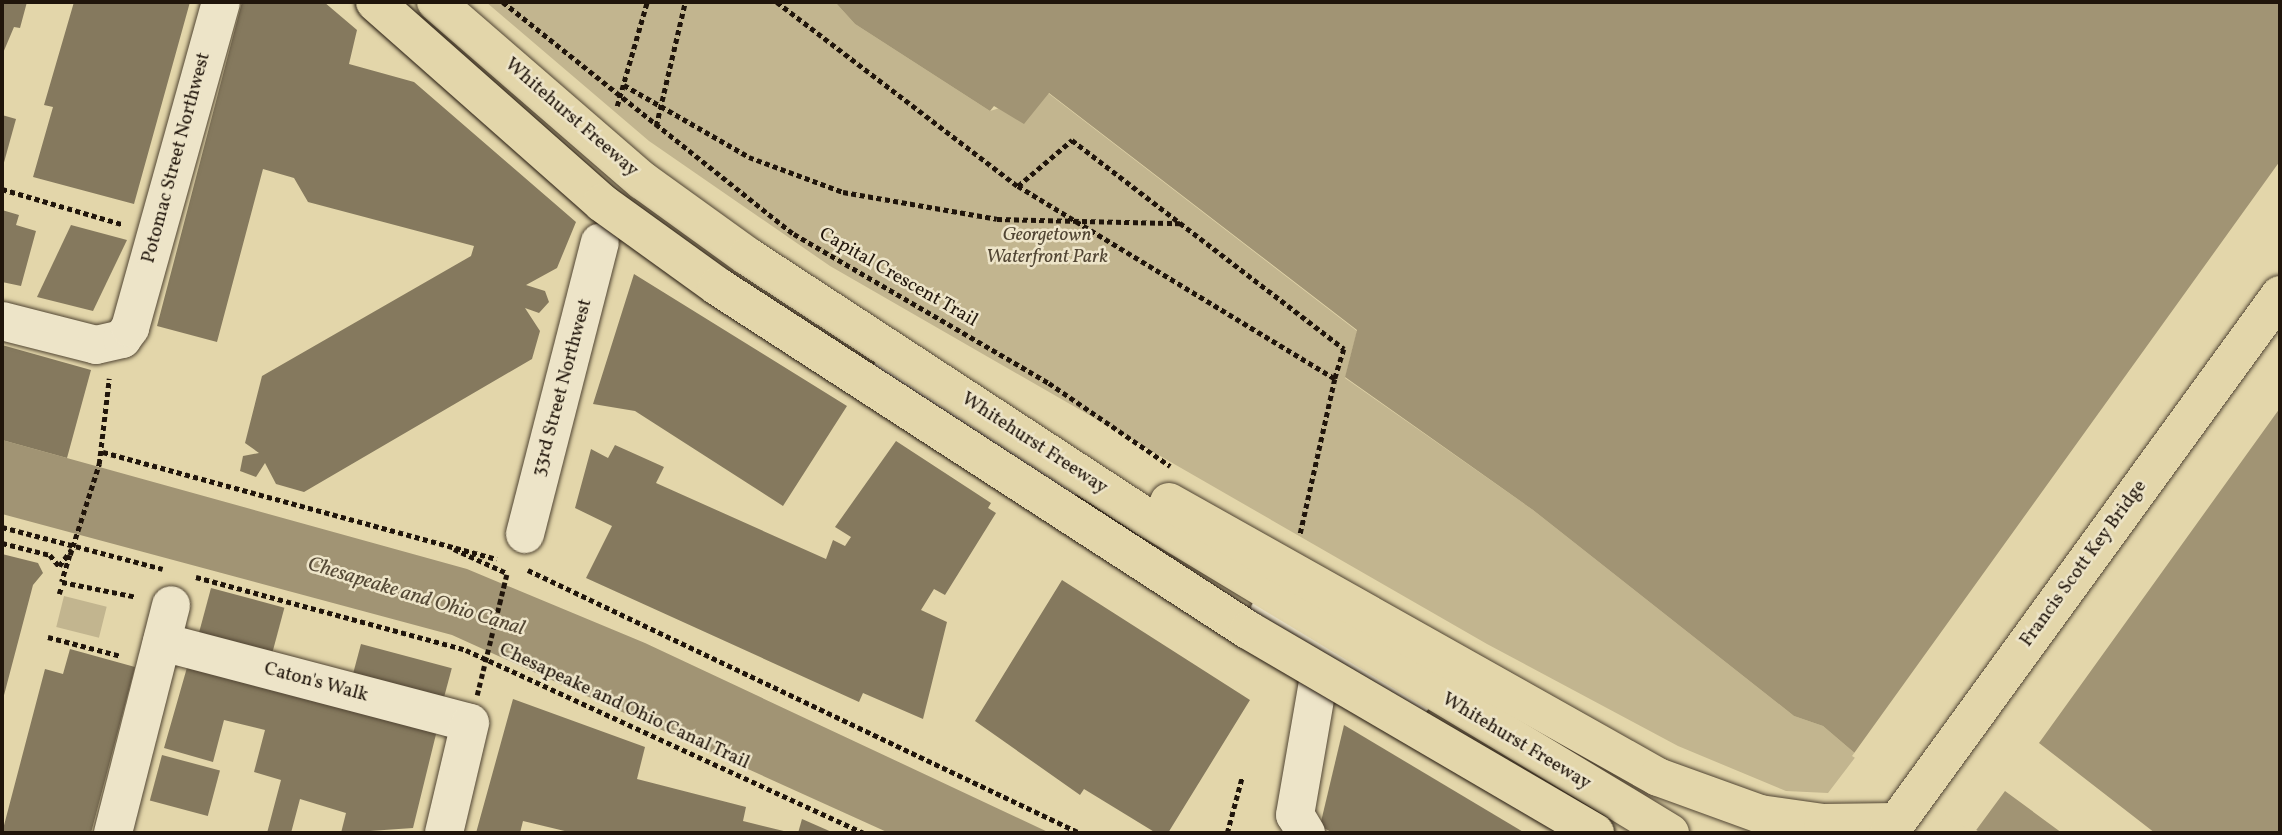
<!DOCTYPE html>
<style>
body{margin:0}
#map{position:relative;width:2282px;height:835px;overflow:hidden;background:#e3d6aa;font-family:Vollkorn,serif}
div>[style]{position:absolute}
[style*='--x']{left:calc(var(--x)*1px);top:calc(var(--y)*1px);width:calc(var(--w)*1px);rotate:calc(var(--a)*1deg)}
.green>*{inset:0;background:#c2b58f;transform-origin:0 0}
.water>*{inset:0;background:#a19474}
.pier>*{inset:0;background:#e3d6aa}
.building>*{inset:0;background:#85795e;transform-origin:0 0}
.path>*{height:4.5px;margin-top:-2.25px;transform-origin:0;background:repeating-linear-gradient(90deg,#20150b 0 5px,transparent 0 8.5px)}
.roads{filter:drop-shadow(0 0 2px #514533) drop-shadow(0 0 2px #514533)}
.minor>*{height:38px;margin:-19px;padding:0 19px;transform-origin:19px;border-radius:19px;background:#ede4c8}
.highway>*{height:38px;margin:-19px;padding:0 19px;transform-origin:19px;border-radius:19px;background:#e3d6aa}
.path-bridge>*{height:4.5px;margin-top:-2.25px;transform-origin:0;background:repeating-linear-gradient(90deg,#20150b 0 5px,transparent 0 8.5px)}
.bridges{filter:drop-shadow(0 0 2px #20150b) drop-shadow(0 0 2px #20150b)}
.highway-bridge>*{height:38px;margin:-19px;padding:0 19px;transform-origin:19px;border-radius:19px;background:#e3d6aa}
span{translate:-50% -50%;white-space:nowrap;text-align:center;line-height:1.15;-webkit-text-stroke:5px #ede4c8;paint-order:stroke}
.street-label{font-size:19px;color:#20150b}
.park-label{font-size:19px;color:#514533;font-style:italic}
.water-label{font-size:21px;color:#544835;font-style:italic}
.frame{position:absolute;inset:0;border:4px solid #20150b;pointer-events:none}
</style>
<div id="map">
<div class="green">
<i style="clip-path:polygon(486px 2px,835px 2px,855px 24px,990px 111px,1048px 93px,1357px 331px,1345px 378px,1533px 510px,1794px 716px,1823px 726px,1857px 755px,1828px 793px,1786px 791px,1678px 746px,1487px 644px,830px 266px,649px 141px)"></i>
<i style="left:64px;top:596px;width:44px;height:32px;rotate:14deg"></i>
</div>
<div class="water">
<i style="clip-path:polygon(835px 2px,2280px 2px,2280px 833px,1981px 833px,1857px 755px,1823px 726px,1794px 716px,1533px 510px,1345px 377px,1357px 330px,1049px 93px,1024px 124px,994px 106px,990px 111px,855px 24px)"></i>
<i style="clip-path:polygon(2px 440px,467px 569px,645px 643px,1050px 833px,889px 833px,452px 635px,2px 514px)"></i>
</div>
<div class="pier">
<i style="clip-path:polygon(2280px 161px,2280px 408px,2039px 743px,2155px 833px,2062px 833px,2005px 791px,1974px 833px,1852px 756px)"></i>
</div>
<div class="building">
<i style="clip-path:polygon(2px 2px,27px 2px,20px 28px,14px 27px,3px 53px)"></i>
<i style="clip-path:polygon(74px 2px,190px 2px,134px 204px,33px 177px,53px 107px,44px 105px)"></i>
<i style="clip-path:polygon(242px 2px,324px 2px,357px 30px,349px 64px,414px 82px,576px 222px,557px 268px,526px 285px,545px 291px,549px 302px,539px 313px,525px 308px,540px 331px,532px 359px,304px 492px,276px 484px,265px 463px,256px 477px,240px 471px,243px 456px,259px 453px,245px 443px,262px 376px,471px 256px,474px 246px,308px 202px,294px 178px,263px 169px,217px 342px,157px 326px)"></i>
<i style="clip-path:polygon(2px 115px,16px 119px,3px 166px,2px 166px)"></i>
<i style="clip-path:polygon(2px 210px,19px 215px,16px 225px,36px 231px,21px 286px,2px 282px)"></i>
<i style="clip-path:polygon(71px 225px,127px 240px,93px 311px,37px 297px)"></i>
<i style="clip-path:polygon(634px 274px,847px 406px,783px 506px,635px 411px,593px 404px)"></i>
<i style="clip-path:polygon(2px 345px,91px 370px,67px 458px,2px 440px)"></i>
<i style="clip-path:polygon(896px 441px,991px 503px,988px 508px,996px 513px,945px 595px,934px 589px,921px 610px,947px 622px,923px 719px,863px 693px,859px 702px,586px 578px,612px 526px,575px 508px,591px 449px,608px 458px,615px 445px,664px 467px,656px 483px,826px 559px,833px 540px,845px 546px,851px 537px,835px 527px)"></i>
<i style="clip-path:polygon(2px 554px,38px 563px,43px 573px,33px 585px,3px 699px)"></i>
<i style="clip-path:polygon(1062px 580px,1250px 700px,1168px 833px,1156px 833px,1084px 789px,1080px 795px,975px 721px)"></i>
<i style="left:211px;top:588px;width:76px;height:57px;rotate:15deg"></i>
<i style="left:361px;top:644px;width:94px;height:39px;rotate:15deg"></i>
<i style="clip-path:polygon(70px 649px,135px 667px,91px 833px,2px 833px,45px 669px,63px 674px)"></i>
<i style="clip-path:polygon(190px 657px,439px 722px,413px 828px,341px 833px,346px 813px,300px 799px,291px 833px,267px 833px,281px 780px,254px 772px,265px 730px,224px 720px,213px 762px,164px 748px)"></i>
<i style="clip-path:polygon(513px 699px,645px 747px,637px 779px,746px 807px,743px 821px,792px 833px,573px 833px,523px 821px,520px 833px,476px 833px)"></i>
<i style="clip-path:polygon(1344px 725px,1525px 833px,1333px 833px,1320px 826px)"></i>
<i style="left:162px;top:755px;width:60px;height:47px;rotate:15deg"></i>
<i style="clip-path:polygon(802px 819px,834px 833px,798px 833px)"></i>
</div>
<div class="path">
<i style="--x:503;--y:2;--w:372;--a:38.6"></i>
<i style="--x:794;--y:234;--w:295;--a:30.3"></i>
<i style="--x:1049;--y:383;--w:147;--a:34.4"></i>
<i style="--x:777;--y:2;--w:303;--a:37.4"></i>
<i style="--x:1018;--y:186;--w:371;--a:31.3"></i>
<i style="--x:1335;--y:379;--w:161;--a:102.6"></i>
<i style="--x:624;--y:85;--w:144;--a:29.9"></i>
<i style="--x:749;--y:157;--w:100;--a:20.4"></i>
<i style="--x:843;--y:192;--w:156;--a:9.9"></i>
<i style="--x:997;--y:219;--w:183;--a:1.3"></i>
<i style="--x:617;--y:106;--w:108;--a:-73.9"></i>
<i style="--x:656;--y:126;--w:127;--a:-76.8"></i>
<i style="--x:1018;--y:186;--w:71;--a:-40.4"></i>
<i style="--x:1072;--y:140;--w:343;--a:37.5"></i>
<i style="--x:1344;--y:349;--w:31;--a:107"></i>
<i style="--x:2;--y:189;--w:125;--a:16.3"></i>
<i style="--x:103;--y:452;--w:408;--a:15.2"></i>
<i style="--x:99;--y:464;--w:86;--a:-83.3"></i>
<i style="--x:2;--y:527;--w:166;--a:14.6"></i>
<i style="--x:2;--y:543;--w:49;--a:14"></i>
<i style="--x:50;--y:555;--w:14;--a:51"></i>
<i style="--x:59;--y:566;--w:21;--a:-53"></i>
<i style="--x:454;--y:549;--w:58;--a:24.4"></i>
<i style="--x:70;--y:555;--w:28;--a:107"></i>
<i style="--x:62;--y:582;--w:76;--a:11.3"></i>
<i style="--x:528;--y:570;--w:611;--a:25.48"></i>
<i style="--x:196;--y:577;--w:280;--a:15.1"></i>
<i style="--x:466;--y:650;--w:437;--a:24.7"></i>
<i style="--x:59;--y:594;--w:6;--a:-72"></i>
<i style="--x:48;--y:637;--w:75;--a:14.6"></i>
<i style="--x:1227;--y:833;--w:58;--a:-75"></i>
</div>
<div class="roads">
<div class="minor">
<i style="--x:2;--y:321;--w:97;--a:14.3"></i>
<i style="--x:96;--y:345;--w:27;--a:-13"></i>
<i style="--x:122;--y:339;--w:14;--a:-54"></i>
<i style="--x:130;--y:328;--w:338;--a:-74.4"></i>
<i style="--x:889;--y:376;--w:203;--a:31.9"></i>
<i style="--x:525;--y:534;--w:301;--a:-75.6"></i>
<i style="--x:1269;--y:613;--w:167;--a:31.3"></i>
<i style="--x:162;--y:642;--w:318;--a:14.7"></i>
<i style="--x:470;--y:723;--w:113;--a:103.3"></i>
<i style="--x:113;--y:833;--w:235;--a:-75.7"></i>
<i style="--x:1306;--y:833;--w:21;--a:-121"></i>
<i style="--x:1295;--y:815;--w:170;--a:-80.2"></i>
</div>
<div class="highway">
<i style="--x:436;--y:2;--w:274;--a:40.9"></i>
<i style="--x:643;--y:181;--w:128;--a:35.8"></i>
<i style="--x:747;--y:256;--w:483;--a:33.2"></i>
<i style="--x:1151;--y:520;--w:606;--a:31.09"></i>
<i style="--x:1169;--y:502;--w:561;--a:29.35"></i>
<i style="--x:1658;--y:777;--w:109;--a:19.9"></i>
<i style="--x:1760;--y:814;--w:64;--a:8.1"></i>
<i style="--x:1823;--y:823;--w:73;--a:-0.8"></i>
<i style="--x:1889;--y:833;--w:665;--a:-53.99"></i>
</div>
</div>
<div class="path-bridge">
<i style="--x:70;--y:555;--w:96;--a:-72.3"></i>
<i style="--x:477;--y:695;--w:126;--a:-76.2"></i>
</div>
<div class="bridges">
<div class="highway-bridge">
<i style="--x:375;--y:2;--w:303;--a:41.5"></i>
<i style="--x:602;--y:203;--w:142;--a:35.8"></i>
<i style="--x:717;--y:286;--w:633;--a:32.94"></i>
<i style="--x:1248;--y:630;--w:402;--a:30.3"></i>
</div>
</div>
<div class="street-label">
<span style="left:571px;top:118px;rotate:41deg">Whitehurst Freeway</span>
<span style="left:177px;top:158px;rotate:-75deg">Potomac Street Northwest</span>
<span style="left:898px;top:278px;rotate:30deg">Capital Crescent Trail</span>
<span style="left:563px;top:388px;rotate:-75deg">33rd Street Northwest</span>
<span style="left:1034px;top:444px;rotate:33deg">Whitehurst Freeway</span>
<span style="left:2084px;top:564px;rotate:-54deg">Francis Scott Key Bridge</span>
<span style="left:316px;top:683px;rotate:15deg">Caton's Walk</span>
<span style="left:624px;top:707px;rotate:25deg">Chesapeake and Ohio Canal Trail</span>
<span style="left:1516px;top:742px;rotate:31deg">Whitehurst Freeway</span>
</div>
<div class="park-label">
<span style="left:1047px;top:247px">Georgetown<br>Waterfront Park</span>
</div>
<div class="water-label">
<span style="left:416px;top:597px;rotate:17deg">Chesapeake and Ohio Canal</span>
</div>
<div class="frame"></div>
</div>
